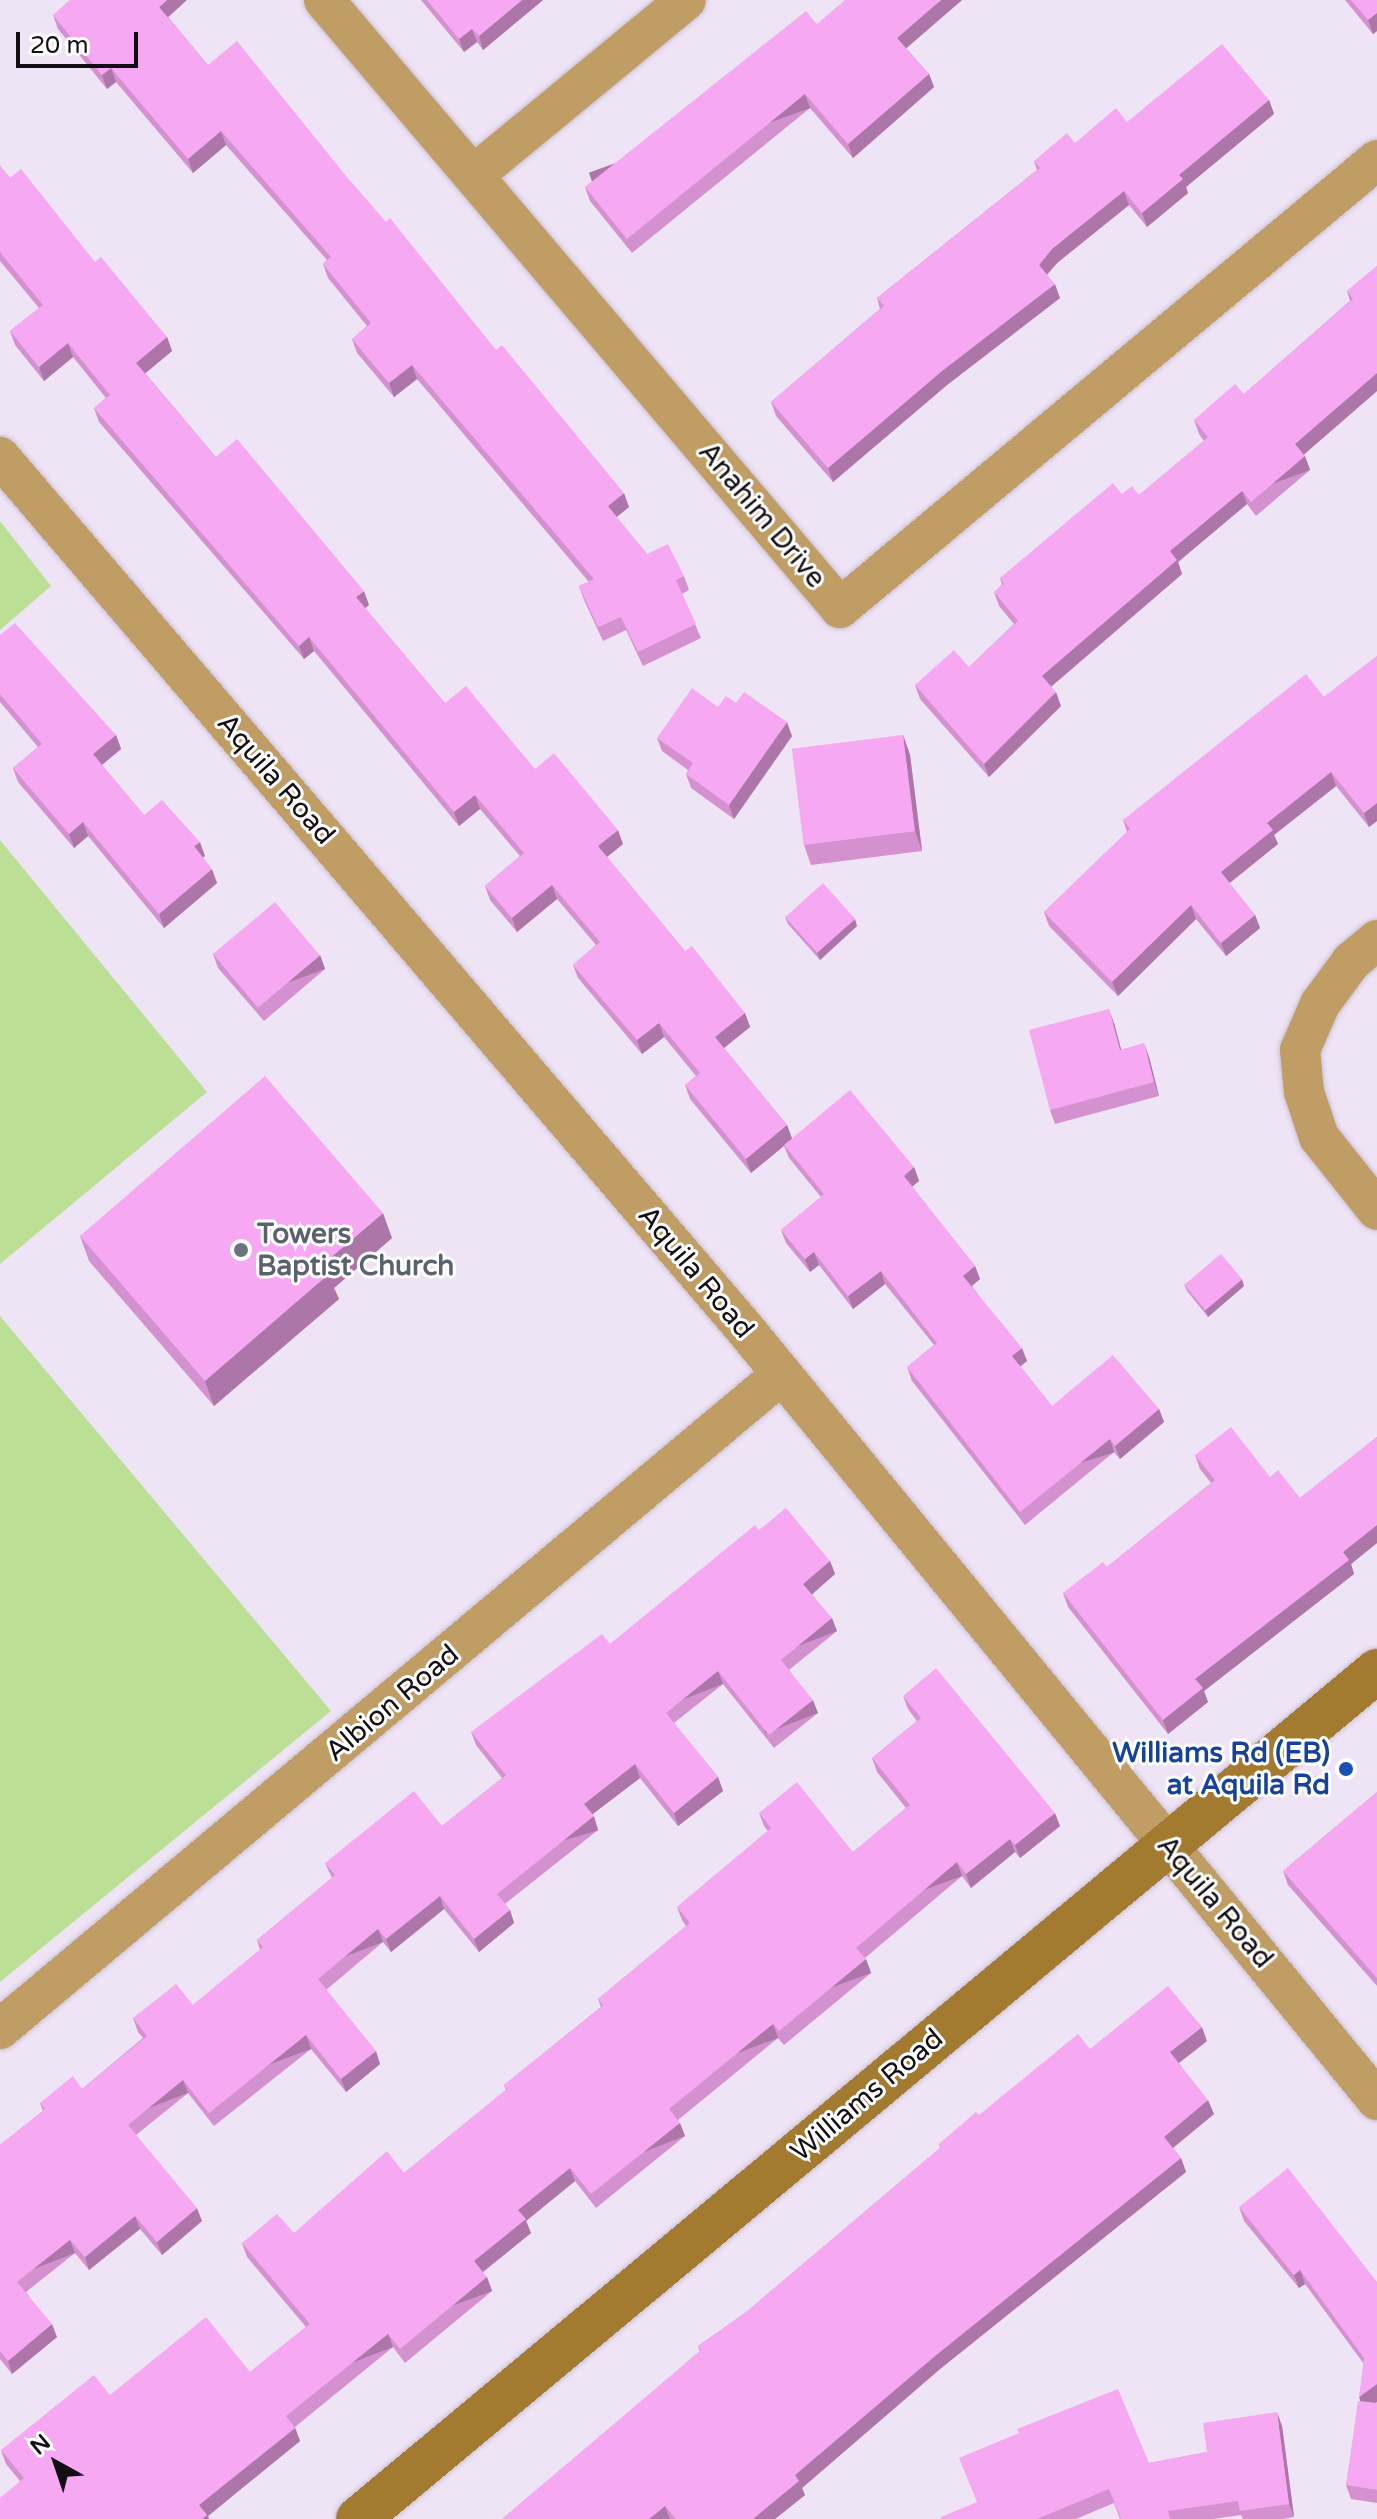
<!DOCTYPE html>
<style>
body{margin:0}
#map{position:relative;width:1377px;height:2519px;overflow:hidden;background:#efe3f6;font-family:"Varela Round",sans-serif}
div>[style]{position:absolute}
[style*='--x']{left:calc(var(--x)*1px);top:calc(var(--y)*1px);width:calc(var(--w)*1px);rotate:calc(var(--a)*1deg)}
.green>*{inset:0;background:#bbe095}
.roads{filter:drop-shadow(0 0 2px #ccc1d2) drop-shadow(0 0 2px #ccc1d2)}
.street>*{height:40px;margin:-20px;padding:0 20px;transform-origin:20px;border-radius:20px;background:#bf9d64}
.secondary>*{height:44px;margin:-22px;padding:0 22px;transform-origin:22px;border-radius:22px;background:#a27a30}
.wall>*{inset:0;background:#d491d0}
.shaded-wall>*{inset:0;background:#ac76a9;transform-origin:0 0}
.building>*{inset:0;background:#f6a9f2;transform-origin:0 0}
.dots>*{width:22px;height:22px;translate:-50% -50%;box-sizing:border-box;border:4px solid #fff;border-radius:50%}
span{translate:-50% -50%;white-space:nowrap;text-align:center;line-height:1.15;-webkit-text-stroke:6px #fff;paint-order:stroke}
.street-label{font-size:28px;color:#120e14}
.worship-label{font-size:28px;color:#5b616d;font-weight:700}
.left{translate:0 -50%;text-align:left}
.transit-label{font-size:28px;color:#164399;font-weight:700}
.right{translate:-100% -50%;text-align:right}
.north{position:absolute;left:16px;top:2423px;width:80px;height:80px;-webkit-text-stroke:6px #fff;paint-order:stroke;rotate:320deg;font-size:22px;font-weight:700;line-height:32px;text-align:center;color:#120e14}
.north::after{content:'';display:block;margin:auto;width:28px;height:36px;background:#120e14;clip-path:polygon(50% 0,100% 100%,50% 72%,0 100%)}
.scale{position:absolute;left:16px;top:32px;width:122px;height:36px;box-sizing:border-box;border:4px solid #120e14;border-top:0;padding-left:10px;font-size:24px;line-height:28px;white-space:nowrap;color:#120e14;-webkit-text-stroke:6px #fff;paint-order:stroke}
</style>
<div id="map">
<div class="green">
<i style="clip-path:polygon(0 521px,51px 586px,0 630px)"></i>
<i style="clip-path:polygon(0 840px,207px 1092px,0 1264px)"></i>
<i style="clip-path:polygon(0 1316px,331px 1711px,0 1982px)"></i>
</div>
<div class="roads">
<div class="street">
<i style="--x:324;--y:0;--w:797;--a:49.68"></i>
<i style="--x:840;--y:608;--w:699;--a:-39.84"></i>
<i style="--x:475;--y:174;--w:273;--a:-39.5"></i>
<i style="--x:0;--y:457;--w:1147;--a:49.49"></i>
<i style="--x:745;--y:1329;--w:997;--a:50.66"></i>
<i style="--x:1377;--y:940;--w:34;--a:140"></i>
<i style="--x:1351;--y:962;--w:52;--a:126.4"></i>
<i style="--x:1320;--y:1004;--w:50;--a:113.5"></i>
<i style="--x:1300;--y:1050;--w:42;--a:84.6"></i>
<i style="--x:1304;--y:1092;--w:47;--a:71.6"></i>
<i style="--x:1319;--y:1137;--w:93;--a:51.5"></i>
<i style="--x:0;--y:2029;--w:1020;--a:-39.95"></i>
</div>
<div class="secondary">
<i style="--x:358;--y:2519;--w:1326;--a:-39.77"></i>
</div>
</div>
<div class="wall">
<i style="clip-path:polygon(421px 0,543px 0,483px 50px,477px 42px,464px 52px)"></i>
<i style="clip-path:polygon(962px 0,906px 48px,929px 74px,934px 87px,853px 158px,810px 108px,632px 253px,590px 201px,585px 187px,817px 24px)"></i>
<i style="clip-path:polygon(1345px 0,1377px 0,1377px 31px,1373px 34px)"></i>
<i style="clip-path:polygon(53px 15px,168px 17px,208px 65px,351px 182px,496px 350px,629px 507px,616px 517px,647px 554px,684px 576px,689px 590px,682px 594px,701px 638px,643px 666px,626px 630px,603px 641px,584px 600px,579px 586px,589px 582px,417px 379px,394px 397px,357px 353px,352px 339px,367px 326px,328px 278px,323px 264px,327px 260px,226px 145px,193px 173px,116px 82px,107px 89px,58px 29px)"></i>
<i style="clip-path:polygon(1269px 100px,1274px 114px,1186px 187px,1188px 193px,1147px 227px,1129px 205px,1057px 263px,1047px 275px,1060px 298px,947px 385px,833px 482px,776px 416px,771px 402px,880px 309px,877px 298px,1037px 170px,1034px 161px,1075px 143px,1127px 122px)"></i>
<i style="clip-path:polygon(0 166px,10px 178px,95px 262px,167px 337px,172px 351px,145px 373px,216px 457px,369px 605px,365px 608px,445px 703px,535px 769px,623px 844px,607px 857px,685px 951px,745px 1013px,750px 1027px,724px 1048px,787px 1125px,792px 1138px,914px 1167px,919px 1181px,912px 1187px,975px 1266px,980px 1279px,972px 1286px,1027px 1361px,1020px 1366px,1052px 1406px,1159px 1409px,1164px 1422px,1120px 1459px,1114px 1452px,1025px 1525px,912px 1381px,907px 1367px,934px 1345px,885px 1284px,853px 1309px,819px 1265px,810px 1272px,786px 1243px,781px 1230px,821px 1197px,789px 1158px,784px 1146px,751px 1173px,690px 1099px,685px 1085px,696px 1076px,664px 1037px,642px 1054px,578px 978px,573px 965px,596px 945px,557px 899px,517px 932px,490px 900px,485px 886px,520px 856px,480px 809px,459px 826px,314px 651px,304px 659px,99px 422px,94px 408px,106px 398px,73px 357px,44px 381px,15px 345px,10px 331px,39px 308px,0 261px)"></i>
<i style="clip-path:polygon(1377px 266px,1377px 391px,1304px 454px,1310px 470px,1256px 516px,1247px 504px,1178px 562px,1182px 574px,1051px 687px,1061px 706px,989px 777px,920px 699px,915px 685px,969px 667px,1014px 624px,999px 606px,994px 592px,1002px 585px,1000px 578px,1122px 494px,1139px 495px,1204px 441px,1199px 434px,1194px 420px,1244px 394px,1350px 301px,1347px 291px)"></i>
<i style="clip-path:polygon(0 635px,116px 735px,121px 749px,102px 765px,144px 815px,205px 856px,203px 857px,217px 883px,164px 928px,88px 836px,74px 848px,18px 782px,13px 768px,38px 747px,0 702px)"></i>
<i style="clip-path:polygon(1377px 656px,1377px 821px,1369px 827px,1336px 786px,1274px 835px,1278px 844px,1229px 883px,1255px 915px,1260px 928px,1226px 956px,1196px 919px,1118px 996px,1049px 926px,1044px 912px,1127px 832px,1123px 820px,1324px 697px)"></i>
<i style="clip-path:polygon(718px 707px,792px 736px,734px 819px,691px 788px,686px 774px,688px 770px,662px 751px,657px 738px)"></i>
<i style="clip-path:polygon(903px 735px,910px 755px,922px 851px,811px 865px,804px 845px)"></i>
<i style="clip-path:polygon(785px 917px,857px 926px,820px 960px,788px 924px)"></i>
<i style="clip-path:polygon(213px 954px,320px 955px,325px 969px,264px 1021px,218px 968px)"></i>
<i style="clip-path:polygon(1114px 1023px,1121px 1050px,1149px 1057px,1159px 1096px,1055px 1124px,1050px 1110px)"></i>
<i style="clip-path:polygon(80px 1236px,392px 1238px,334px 1288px,339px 1299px,214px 1406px,89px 1261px)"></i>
<i style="clip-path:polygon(1184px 1284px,1244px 1286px,1208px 1317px,1187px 1291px)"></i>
<i style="clip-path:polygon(1377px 1437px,1377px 1543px,1351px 1564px,1354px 1574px,1204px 1691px,1208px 1702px,1168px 1734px,1068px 1607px,1063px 1593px,1107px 1567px,1211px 1483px,1200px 1469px,1195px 1455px,1270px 1477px,1300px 1498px)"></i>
<i style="clip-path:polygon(759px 1530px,830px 1561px,835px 1574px,812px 1594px,837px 1631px,789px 1670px,818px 1713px,774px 1748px,723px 1684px,674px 1723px,718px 1777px,723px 1791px,678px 1826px,640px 1778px,592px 1814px,598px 1830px,505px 1904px,510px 1910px,514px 1923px,479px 1952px,444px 1909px,391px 1952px,383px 1942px,326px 1990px,380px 2064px,346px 2092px,311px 2049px,214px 2126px,188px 2093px,136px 2135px,202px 2221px,162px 2255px,140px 2229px,89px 2270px,75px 2253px,26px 2292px,57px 2337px,12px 2374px,0 2359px,0 2145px,43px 2111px,40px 2103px,82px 2089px,143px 2038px,138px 2032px,133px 2018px,193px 2005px,260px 1950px,257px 1940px,332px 1878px,325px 1863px,442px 1826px,502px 1778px,476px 1745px,471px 1732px,610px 1644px)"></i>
<i style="clip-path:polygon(903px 1696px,1060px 1826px,1020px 1858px,1015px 1852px,971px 1888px,962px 1876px,865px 1958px,871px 1973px,784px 2045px,778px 2038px,678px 2120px,685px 2136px,596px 2208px,575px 2181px,526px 2221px,531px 2233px,483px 2272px,492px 2291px,405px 2363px,393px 2347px,295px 2427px,300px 2441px,208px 2516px,209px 2519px,0 2519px,20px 2481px,6px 2464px,1px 2450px,110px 2395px,250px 2372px,306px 2327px,247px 2257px,242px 2243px,294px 2233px,404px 2173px,506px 2090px,504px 2085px,601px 2007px,598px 1999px,686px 1926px,682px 1920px,677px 1907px,768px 1831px,764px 1826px,759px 1813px,853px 1852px,906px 1808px,877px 1772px,872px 1758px,917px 1721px,908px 1709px)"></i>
<i style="clip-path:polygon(1377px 1792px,1377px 1986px,1288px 1885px,1283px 1871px)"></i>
<i style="clip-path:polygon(1207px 2041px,1179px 2063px,1214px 2114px,1173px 2148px,1181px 2158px,1186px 2172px,940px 2369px,802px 2488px,805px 2495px,775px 2519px,502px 2519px,700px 2352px,698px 2346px,745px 2313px,940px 2148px,939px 2144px,979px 2115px,1090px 2049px)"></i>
<i style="clip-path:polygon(1239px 2207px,1377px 2282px,1377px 2402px,1375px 2403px,1377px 2403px,1377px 2503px,1351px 2499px,1346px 2485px,1360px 2401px,1364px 2364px,1305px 2284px,1299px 2288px,1244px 2221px)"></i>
<i style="clip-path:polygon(1282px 2426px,1294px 2517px,1283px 2519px,1243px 2519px,1241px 2515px,1213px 2519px,1120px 2519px,1114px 2503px,1076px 2519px,940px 2519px,1149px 2463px,1207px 2452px)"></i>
</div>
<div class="shaded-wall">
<i style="clip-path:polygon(167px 0,187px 0,164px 21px,159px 7px)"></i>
<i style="clip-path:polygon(522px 0,543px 0,483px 50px,479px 36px)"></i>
<i style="clip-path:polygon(941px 0,962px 0,902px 52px,897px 38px)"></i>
<i style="clip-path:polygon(1377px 13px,1377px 31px,1373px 34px,1368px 20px)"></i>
<i style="clip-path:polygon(472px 29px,477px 42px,464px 52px,459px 39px)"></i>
<i style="clip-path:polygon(111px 68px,116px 82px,107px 89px,102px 75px)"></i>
<i style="clip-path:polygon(929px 74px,934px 87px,853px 158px,848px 144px)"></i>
<i style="left:805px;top:94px;width:15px;height:230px;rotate:70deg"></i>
<i style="clip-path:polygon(1269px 100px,1274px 114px,1186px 187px,1188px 193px,1147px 227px,1142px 213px,1179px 175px)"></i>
<i style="clip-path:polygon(221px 131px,226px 145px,193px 173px,188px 159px)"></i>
<i style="clip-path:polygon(1124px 191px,1129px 205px,1057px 263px,1044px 278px,1039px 265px,1052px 249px)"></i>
<i style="clip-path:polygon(1055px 284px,1060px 298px,947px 385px,833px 482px,828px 468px,942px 371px)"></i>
<i style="clip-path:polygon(167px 337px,172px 351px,141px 377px,136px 363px)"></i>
<i style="clip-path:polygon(68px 343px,73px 357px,44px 381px,39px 367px)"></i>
<i style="clip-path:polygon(412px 365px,417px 379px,394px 397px,389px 383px)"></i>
<i style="clip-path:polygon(1377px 373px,1377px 391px,1300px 458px,1295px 444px)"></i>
<i style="left:1305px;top:456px;width:15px;height:71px;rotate:70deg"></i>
<i style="clip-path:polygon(1242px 491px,1247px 504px,1178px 562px,1182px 574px,1047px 690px,1042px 676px,1170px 551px)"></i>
<i style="clip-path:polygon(624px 493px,629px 507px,613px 520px,608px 506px)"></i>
<i style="clip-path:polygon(364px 591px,369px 605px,361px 611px,356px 597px)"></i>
<i style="clip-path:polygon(309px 637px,314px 651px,304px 659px,299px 646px)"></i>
<i style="clip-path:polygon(1056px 692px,1061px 706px,989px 777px,984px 764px)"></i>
<i style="clip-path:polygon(787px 722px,792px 736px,734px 819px,729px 805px)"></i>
<i style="clip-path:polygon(116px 735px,121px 749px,98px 768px,93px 754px)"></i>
<i style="clip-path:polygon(903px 735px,910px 755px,922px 851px,915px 831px)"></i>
<i style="clip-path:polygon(1331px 772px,1336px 786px,1274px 835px,1278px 844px,1226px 886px,1221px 872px,1267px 823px)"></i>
<i style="clip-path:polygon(475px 795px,480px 809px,459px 826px,454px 812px)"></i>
<i style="clip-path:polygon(1377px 803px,1377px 821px,1369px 827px,1364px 813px)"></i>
<i style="clip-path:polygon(83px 822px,88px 836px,74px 848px,69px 834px)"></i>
<i style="clip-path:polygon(618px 830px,623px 844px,603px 860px,598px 846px)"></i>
<i style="clip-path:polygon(200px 842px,205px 856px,199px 860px,194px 846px)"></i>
<i style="clip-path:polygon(212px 869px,217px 883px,164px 928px,159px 914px)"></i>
<i style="clip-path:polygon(552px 885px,557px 899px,517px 932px,512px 918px)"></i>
<i style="clip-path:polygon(1191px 905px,1196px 919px,1118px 996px,1112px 982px)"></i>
<i style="clip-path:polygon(1255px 915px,1260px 928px,1226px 956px,1221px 943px)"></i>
<i style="clip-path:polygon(855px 919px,857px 926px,820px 960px,817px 953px)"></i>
<i style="left:320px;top:955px;width:15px;height:80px;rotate:70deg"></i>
<i style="clip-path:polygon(1109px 1009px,1114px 1023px,1125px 1064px,1120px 1050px)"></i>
<i style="clip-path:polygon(745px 1013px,750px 1027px,720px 1051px,715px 1037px)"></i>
<i style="clip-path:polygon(659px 1023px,664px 1037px,642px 1054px,637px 1040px)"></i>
<i style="clip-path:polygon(1144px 1043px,1149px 1057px,1159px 1096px,1154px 1082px)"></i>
<i style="clip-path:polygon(787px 1125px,792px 1139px,751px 1173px,746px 1159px)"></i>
<i style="clip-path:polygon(914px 1167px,919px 1181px,909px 1189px,904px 1176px)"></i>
<i style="clip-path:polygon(383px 1213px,392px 1238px,334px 1288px,339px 1299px,214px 1406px,205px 1381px,322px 1265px)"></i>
<i style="clip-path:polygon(814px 1252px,819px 1265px,810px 1272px,805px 1259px)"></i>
<i style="clip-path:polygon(975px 1266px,980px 1279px,968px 1289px,963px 1276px)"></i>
<i style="clip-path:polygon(881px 1271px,885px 1284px,853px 1309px,848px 1296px)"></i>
<i style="clip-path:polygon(1242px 1279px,1244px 1286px,1208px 1317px,1205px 1309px)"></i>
<i style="clip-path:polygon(1022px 1348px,1027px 1361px,1017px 1369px,1012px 1356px)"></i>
<i style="clip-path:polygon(1159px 1409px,1164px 1422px,1120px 1459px,1115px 1446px)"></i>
<i style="left:1110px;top:1439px;width:14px;height:116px;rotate:73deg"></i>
<i style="clip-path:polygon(1377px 1525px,1377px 1543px,1351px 1564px,1354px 1574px,1204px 1691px,1208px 1702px,1168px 1734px,1163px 1720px,1195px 1679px,1343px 1552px)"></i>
<i style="clip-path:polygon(830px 1561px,835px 1574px,808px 1598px,803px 1584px)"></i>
<i style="left:832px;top:1618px;width:14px;height:66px;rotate:69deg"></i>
<i style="left:718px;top:1671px;width:14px;height:67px;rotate:69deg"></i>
<i style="left:813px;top:1700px;width:14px;height:56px;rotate:69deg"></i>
<i style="clip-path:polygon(635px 1764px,640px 1778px,589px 1817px,584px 1804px)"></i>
<i style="clip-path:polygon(718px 1777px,723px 1791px,678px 1826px,674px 1813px)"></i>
<i style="clip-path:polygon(1055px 1813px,1060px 1826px,1020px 1858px,1015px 1845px)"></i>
<i style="left:594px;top:1816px;width:15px;height:124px;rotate:74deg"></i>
<i style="clip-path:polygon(1010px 1839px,1015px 1852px,971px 1888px,966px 1874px)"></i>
<i style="left:957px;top:1862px;width:15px;height:133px;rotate:70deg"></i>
<i style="clip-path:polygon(440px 1896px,444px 1909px,391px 1952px,386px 1939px)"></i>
<i style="clip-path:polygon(510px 1910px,514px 1923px,479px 1952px,474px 1939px)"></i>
<i style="left:378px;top:1929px;width:14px;height:78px;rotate:69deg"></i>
<i style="left:866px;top:1959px;width:15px;height:113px;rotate:70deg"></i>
<i style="left:773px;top:2024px;width:15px;height:134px;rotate:70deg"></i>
<i style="clip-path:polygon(1202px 2027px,1207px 2041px,1175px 2066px,1170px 2052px)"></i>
<i style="left:306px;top:2035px;width:15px;height:124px;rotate:70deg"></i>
<i style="clip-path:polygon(376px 2051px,380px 2064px,346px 2092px,341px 2079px)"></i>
<i style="left:183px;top:2080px;width:14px;height:71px;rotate:69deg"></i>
<i style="clip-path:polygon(1208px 2100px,1214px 2114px,1169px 2151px,1164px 2137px)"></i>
<i style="left:680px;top:2123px;width:14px;height:114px;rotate:69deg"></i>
<i style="clip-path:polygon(1181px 2158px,1186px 2172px,940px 2369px,802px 2488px,805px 2495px,775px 2519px,753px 2519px,795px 2475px,935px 2356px)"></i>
<i style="clip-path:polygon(570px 2168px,575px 2181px,526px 2221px,531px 2233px,479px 2275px,474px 2261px,518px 2210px)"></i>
<i style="clip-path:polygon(197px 2208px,202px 2221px,162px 2255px,157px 2242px)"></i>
<i style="clip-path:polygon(135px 2216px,140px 2229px,89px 2270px,85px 2257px)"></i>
<i style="left:70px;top:2240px;width:14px;height:68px;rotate:69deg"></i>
<i style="clip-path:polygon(1300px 2270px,1305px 2284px,1299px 2288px,1294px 2275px)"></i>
<i style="left:487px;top:2277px;width:15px;height:113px;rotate:70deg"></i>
<i style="clip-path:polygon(52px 2324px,57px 2337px,12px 2374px,8px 2361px)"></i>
<i style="left:388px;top:2334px;width:14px;height:131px;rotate:69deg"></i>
<i style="clip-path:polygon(1377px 2384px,1377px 2402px,1364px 2411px,1359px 2397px)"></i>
<i style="clip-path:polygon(1277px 2412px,1282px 2426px,1294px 2517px,1289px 2504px)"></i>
<i style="clip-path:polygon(295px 2428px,300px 2441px,208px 2516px,209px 2519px,202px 2519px,199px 2505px)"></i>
<i style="clip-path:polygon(665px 2506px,670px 2519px,649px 2519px)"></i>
</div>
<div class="building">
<i style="clip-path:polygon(70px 0,167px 0,159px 7px,208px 65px,237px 41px,351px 182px,386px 222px,390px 218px,496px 350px,502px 345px,624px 493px,608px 506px,647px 554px,668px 544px,684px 576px,676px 580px,696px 624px,638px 652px,621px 617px,598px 627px,579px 586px,594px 579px,412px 365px,389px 383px,352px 339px,371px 323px,323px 264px,331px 257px,221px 131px,188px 159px,111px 68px,102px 75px,53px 15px)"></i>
<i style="clip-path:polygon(427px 0,522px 0,479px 36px,472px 29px,459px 39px)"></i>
<i style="clip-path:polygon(845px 0,941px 0,897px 38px,929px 74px,848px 144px,805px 94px,627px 239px,585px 187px,806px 11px,817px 24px)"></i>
<i style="clip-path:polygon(1351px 0,1377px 0,1377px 13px,1368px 20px)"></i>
<i style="clip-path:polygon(1222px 44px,1269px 100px,1179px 175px,1183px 179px,1142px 213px,1124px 191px,1052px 249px,1039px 265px,1055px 284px,942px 371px,828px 468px,771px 402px,884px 306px,877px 298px,1040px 168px,1034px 161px,1067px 133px,1075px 143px,1116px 108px,1127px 122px)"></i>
<i style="clip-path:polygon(0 166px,10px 178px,21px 169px,95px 262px,101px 257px,167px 337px,136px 363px,216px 457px,237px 439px,364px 591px,356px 597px,445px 703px,466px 686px,535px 769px,554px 753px,618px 830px,598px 846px,685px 951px,692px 946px,745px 1013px,715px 1037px,787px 1125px,746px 1159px,685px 1085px,700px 1073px,659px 1023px,637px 1040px,573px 965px,600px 942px,552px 885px,512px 918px,485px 886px,524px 853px,475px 795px,454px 812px,309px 637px,299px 646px,94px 408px,110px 395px,68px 343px,39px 367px,10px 331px,43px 305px,0 252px)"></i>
<i style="clip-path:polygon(1377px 266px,1377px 373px,1295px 444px,1305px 456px,1251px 502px,1242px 491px,1170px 551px,1177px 560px,1042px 676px,1056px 692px,984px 764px,915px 685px,954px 650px,969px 667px,1018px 621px,994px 592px,1004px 584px,1000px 578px,1113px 483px,1122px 494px,1132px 486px,1139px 495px,1208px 437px,1194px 420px,1235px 384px,1244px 394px,1353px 299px,1347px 291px)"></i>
<i style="clip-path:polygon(15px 623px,116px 735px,93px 754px,144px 815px,162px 800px,200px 842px,194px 846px,212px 869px,159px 914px,83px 822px,69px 834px,13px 768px,42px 744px,0 694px,0 635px)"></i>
<i style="clip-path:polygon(1377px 656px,1377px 803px,1364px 813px,1331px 772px,1267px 823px,1273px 830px,1221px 872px,1255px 915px,1221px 943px,1191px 905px,1112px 982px,1044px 912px,1130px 829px,1123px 820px,1306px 674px,1324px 697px)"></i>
<i style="clip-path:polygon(692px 688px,718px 707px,726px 696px,736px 703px,744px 692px,787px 722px,729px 805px,686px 774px,693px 763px,657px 738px)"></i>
<i style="left:903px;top:735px;width:97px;height:112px;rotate:83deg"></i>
<i style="left:823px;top:883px;width:48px;height:51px;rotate:48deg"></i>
<i style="left:275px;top:902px;width:70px;height:81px;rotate:50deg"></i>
<i style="clip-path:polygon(1109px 1009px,1120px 1050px,1144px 1043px,1154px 1082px,1050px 1110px,1029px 1030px)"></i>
<i style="clip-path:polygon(265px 1076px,383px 1213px,322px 1265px,329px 1274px,205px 1381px,80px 1236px)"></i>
<i style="clip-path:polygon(850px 1090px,914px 1167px,904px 1176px,975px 1266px,963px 1276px,1022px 1348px,1012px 1356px,1052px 1406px,1113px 1355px,1159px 1409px,1115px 1446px,1110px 1439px,1020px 1512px,907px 1367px,937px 1343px,881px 1271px,848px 1296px,814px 1252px,805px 1259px,781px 1230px,824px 1194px,784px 1145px)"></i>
<i style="left:1221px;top:1254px;width:33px;height:48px;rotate:50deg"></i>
<i style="clip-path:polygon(1231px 1427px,1270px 1477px,1278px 1470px,1300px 1498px,1377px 1437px,1377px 1525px,1343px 1552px,1349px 1560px,1195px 1679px,1203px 1688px,1163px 1720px,1063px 1593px,1103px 1562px,1107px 1567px,1215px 1480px,1195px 1455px)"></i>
<i style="clip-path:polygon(786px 1508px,830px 1561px,803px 1584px,832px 1618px,781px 1660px,813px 1700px,769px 1735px,718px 1671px,666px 1713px,718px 1777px,674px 1813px,635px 1764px,584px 1804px,594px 1816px,497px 1894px,510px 1910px,474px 1939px,440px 1896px,386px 1939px,378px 1929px,318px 1979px,376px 2051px,341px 2079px,306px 2035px,209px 2113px,183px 2080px,128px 2125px,197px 2208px,157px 2242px,135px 2216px,85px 2257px,70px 2240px,17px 2282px,52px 2324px,8px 2361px,0 2351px,0 2145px,45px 2109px,40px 2103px,73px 2076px,82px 2089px,147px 2036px,133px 2018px,176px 1984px,193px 2005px,263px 1947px,257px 1940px,335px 1875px,325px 1863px,414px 1791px,442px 1826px,506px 1775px,471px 1732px,602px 1634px,610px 1644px,755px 1525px,759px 1530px)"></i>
<i style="clip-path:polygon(936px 1668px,1055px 1813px,1015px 1845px,1010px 1839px,966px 1874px,957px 1862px,856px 1948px,866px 1959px,779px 2031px,773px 2024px,669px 2109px,680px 2123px,591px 2194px,570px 2168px,518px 2210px,526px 2219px,474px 2261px,487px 2277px,400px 2349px,388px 2334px,286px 2416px,295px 2428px,199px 2505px,207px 2515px,202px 2519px,0 2519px,0 2498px,24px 2478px,1px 2450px,94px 2375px,110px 2395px,206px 2317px,250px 2372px,310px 2324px,242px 2243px,277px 2214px,294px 2233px,387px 2151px,404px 2173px,507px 2089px,504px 2085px,603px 2006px,598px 1999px,690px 1923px,677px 1907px,771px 1828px,759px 1813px,797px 1782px,853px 1852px,910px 1805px,872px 1758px,921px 1718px,903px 1696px)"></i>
<i style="clip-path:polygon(1377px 1792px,1377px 1978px,1283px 1871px)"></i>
<i style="clip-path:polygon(1168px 1986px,1202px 2027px,1170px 2052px,1208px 2100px,1164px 2137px,1181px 2158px,935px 2356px,795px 2475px,799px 2481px,753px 2519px,676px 2519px,665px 2506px,649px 2519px,502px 2519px,701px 2350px,698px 2346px,745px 2313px,941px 2147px,939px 2144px,976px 2112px,979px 2115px,1078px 2034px,1090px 2049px)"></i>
<i style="clip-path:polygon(1288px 2168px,1377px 2282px,1377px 2384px,1359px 2397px,1364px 2358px,1300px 2270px,1294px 2275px,1239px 2207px)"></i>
<i style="clip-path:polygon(1118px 2389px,1149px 2463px,1207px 2452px,1203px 2423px,1277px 2412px,1289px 2504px,1240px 2511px,1238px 2501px,1168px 2511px,1170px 2519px,1121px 2519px,1109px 2489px,1037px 2519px,940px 2519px,941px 2517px,977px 2502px,959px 2458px,1019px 2433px,1017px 2429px)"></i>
<i style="clip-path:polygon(1358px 2401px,1377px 2403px,1377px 2490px,1346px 2485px)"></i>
</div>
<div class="dots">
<i style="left:241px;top:1250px;background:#6b7280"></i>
<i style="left:1346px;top:1769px;background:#1a4fb4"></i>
</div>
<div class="street-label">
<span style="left:762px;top:515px;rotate:50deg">Anahim Drive</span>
<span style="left:276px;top:779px;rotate:49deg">Aquila Road</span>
<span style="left:696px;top:1272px;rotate:50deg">Aquila Road</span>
<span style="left:392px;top:1703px;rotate:-40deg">Albion Road</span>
<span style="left:1215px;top:1902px;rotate:50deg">Aquila Road</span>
<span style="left:867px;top:2095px;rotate:-40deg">Williams Road</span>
</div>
<div class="worship-label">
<span class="left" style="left:257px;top:1250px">Towers<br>Baptist Church</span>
</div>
<div class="transit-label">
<span class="right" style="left:1330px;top:1769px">Williams Rd (EB)<br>at Aquila Rd</span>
</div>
<div class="north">N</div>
<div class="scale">20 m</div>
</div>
